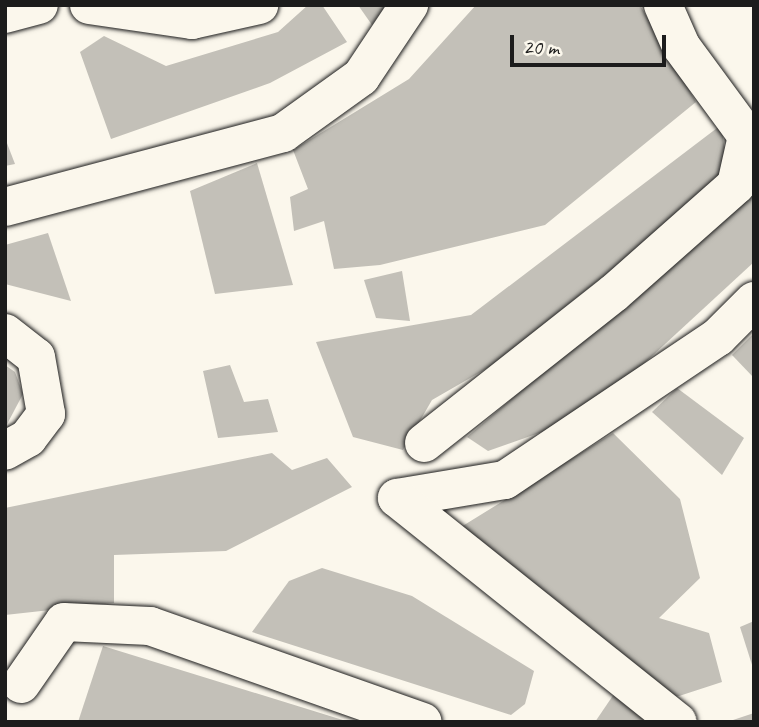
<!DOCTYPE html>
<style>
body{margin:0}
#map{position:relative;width:759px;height:727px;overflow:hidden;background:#fbf7ec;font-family:Caveat,sans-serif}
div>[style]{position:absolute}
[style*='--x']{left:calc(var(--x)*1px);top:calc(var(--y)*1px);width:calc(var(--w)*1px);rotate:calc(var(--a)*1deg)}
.building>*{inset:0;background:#c3c0b8}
.roads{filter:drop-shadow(0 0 2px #1c1c1c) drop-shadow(0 0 2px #1c1c1c)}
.street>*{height:38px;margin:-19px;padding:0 19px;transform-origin:19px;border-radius:19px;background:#fbf7ec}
.secondary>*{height:38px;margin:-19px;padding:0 19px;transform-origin:19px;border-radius:19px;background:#fbf7ec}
span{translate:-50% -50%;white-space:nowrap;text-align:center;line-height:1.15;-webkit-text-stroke:5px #fbf7ec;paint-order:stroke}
.frame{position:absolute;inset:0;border:7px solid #1c1c1c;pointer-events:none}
.scale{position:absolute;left:510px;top:35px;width:156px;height:32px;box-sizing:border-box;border:4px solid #1c1c1c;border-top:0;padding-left:9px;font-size:21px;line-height:24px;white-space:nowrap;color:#1c1c1c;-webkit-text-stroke:5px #fbf7ec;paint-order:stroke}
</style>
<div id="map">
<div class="building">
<i style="clip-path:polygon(308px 5px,322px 5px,347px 42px,270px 83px,111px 139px,80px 52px,104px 36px,166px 66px,278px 32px)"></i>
<i style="clip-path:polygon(358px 5px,386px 5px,372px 25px)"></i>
<i style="clip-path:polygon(476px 5px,640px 5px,696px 102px,545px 225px,380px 265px,334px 269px,324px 221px,294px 231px,290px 197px,308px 189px,293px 150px,409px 79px)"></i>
<i style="clip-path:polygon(721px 125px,729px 176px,491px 366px,432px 400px,403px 450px,353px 437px,316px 342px,471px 315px)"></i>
<i style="clip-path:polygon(5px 138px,15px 164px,5px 166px)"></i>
<i style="clip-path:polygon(257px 163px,293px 285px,215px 294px,190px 191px)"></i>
<i style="clip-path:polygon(754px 191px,754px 262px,587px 416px,488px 451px,467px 437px)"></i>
<i style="clip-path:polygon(48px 233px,71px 301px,5px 284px,5px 245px)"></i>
<i style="clip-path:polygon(402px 271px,410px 321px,376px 318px,364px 280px)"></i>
<i style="clip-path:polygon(754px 333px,754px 378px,732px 355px)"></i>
<i style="clip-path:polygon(5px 365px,15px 372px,23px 394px,5px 428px)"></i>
<i style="clip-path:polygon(230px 365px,244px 402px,268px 399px,278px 432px,218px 438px,203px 371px)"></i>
<i style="clip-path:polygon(677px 388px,744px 438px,722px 475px,652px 412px)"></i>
<i style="clip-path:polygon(613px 433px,680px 499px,700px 578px,659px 618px,709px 633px,722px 682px,676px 697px,461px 527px)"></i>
<i style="clip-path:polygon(272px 453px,292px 470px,327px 458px,352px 487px,226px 551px,114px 555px,114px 603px,5px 615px,5px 508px)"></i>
<i style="clip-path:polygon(322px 568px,412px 596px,534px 671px,525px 704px,511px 715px,252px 632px,289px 581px)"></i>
<i style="clip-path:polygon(754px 621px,754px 668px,753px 668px,740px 627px)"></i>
<i style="clip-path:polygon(103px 646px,346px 721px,346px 722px,78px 722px)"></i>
<i style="clip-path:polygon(614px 694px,651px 722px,595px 722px)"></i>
<i style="clip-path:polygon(754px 713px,754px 722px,730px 722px,730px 721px)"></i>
</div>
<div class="roads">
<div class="street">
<i style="--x:424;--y:443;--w:242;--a:-38.3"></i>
<i style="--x:614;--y:293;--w:163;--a:-41.5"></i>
<i style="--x:736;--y:185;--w:50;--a:-77.3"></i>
<i style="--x:747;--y:136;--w:112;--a:-126.3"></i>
<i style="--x:681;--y:46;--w:45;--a:-113.7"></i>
<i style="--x:397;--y:498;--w:109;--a:-9.5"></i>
<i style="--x:505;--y:480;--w:257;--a:-33.9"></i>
<i style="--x:718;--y:337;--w:51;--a:-45"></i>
<i style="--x:397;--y:498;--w:359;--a:38.6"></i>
<i style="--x:21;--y:684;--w:75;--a:-55.3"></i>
<i style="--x:64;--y:622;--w:86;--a:2.7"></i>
<i style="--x:150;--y:626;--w:289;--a:19.4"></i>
</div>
<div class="secondary">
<i style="--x:89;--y:5;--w:104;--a:8.3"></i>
<i style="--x:192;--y:20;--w:69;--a:-12.6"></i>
<i style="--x:5;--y:14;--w:35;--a:-15"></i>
<i style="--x:5;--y:207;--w:288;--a:-14.9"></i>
<i style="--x:283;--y:133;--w:96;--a:-35.7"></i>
<i style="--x:361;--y:77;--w:87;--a:-56.3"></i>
<i style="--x:5;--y:333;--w:39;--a:38"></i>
<i style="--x:36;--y:357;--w:58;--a:80"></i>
<i style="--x:46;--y:414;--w:30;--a:127"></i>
<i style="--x:28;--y:438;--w:26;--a:151"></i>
</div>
</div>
<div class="frame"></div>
<div class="scale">20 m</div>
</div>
